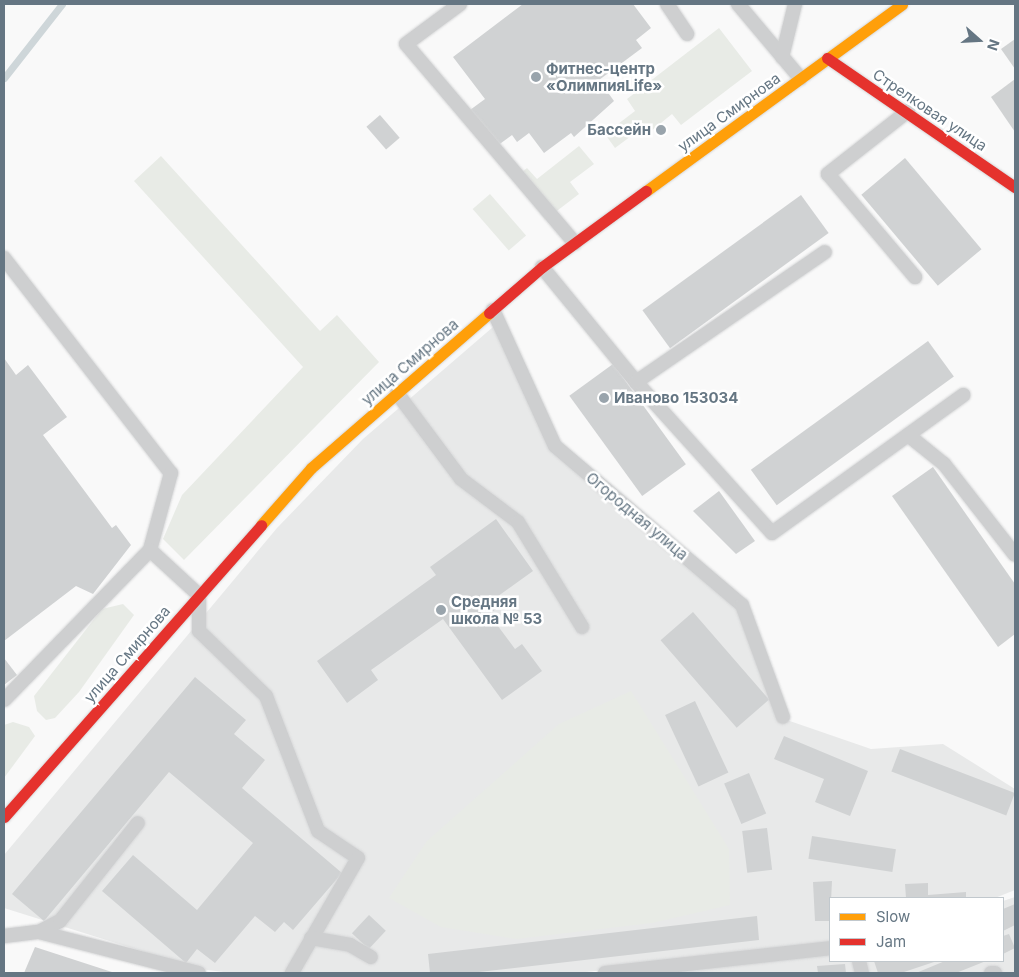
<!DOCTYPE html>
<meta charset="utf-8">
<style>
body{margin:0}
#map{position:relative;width:1019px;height:977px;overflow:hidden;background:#f9f9f9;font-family:Inter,sans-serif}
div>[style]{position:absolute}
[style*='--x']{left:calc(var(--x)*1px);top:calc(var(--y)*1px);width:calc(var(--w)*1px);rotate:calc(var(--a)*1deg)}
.built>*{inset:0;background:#e8e9e9}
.green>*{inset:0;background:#e8ebe6;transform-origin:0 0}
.stream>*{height:7px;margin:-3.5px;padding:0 3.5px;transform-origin:3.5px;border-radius:3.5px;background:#ced6d9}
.building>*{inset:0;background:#d0d2d3;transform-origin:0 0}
.roads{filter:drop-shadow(0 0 1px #d5d6d7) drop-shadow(0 0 1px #d5d6d7)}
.lane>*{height:14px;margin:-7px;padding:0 7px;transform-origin:7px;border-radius:7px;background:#cecfd0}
.slow>*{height:11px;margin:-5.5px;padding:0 5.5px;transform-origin:5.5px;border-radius:5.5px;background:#ff9f0a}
.jam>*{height:11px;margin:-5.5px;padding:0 5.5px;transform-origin:5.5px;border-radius:5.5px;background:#e5322d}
.dots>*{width:14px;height:14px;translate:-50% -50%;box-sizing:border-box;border:2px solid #fff;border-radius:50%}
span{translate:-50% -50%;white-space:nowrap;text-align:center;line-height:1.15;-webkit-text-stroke:5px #fff;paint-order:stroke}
.poi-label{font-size:15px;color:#657683;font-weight:700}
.left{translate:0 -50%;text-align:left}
.right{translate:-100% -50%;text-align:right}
.street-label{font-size:15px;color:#657683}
.frame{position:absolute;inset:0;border:5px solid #657683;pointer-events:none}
.legend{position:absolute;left:829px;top:897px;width:175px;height:65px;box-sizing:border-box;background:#fff;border:1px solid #c1c8cd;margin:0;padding:6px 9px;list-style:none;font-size:15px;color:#657683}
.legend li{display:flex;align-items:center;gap:10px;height:25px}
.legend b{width:25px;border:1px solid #c1c8cd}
.north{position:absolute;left:954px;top:15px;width:50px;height:50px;-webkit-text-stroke:4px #fff;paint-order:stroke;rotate:109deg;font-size:14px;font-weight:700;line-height:20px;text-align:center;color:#657683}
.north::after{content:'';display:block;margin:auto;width:18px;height:22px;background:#657683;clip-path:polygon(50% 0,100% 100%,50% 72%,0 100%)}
</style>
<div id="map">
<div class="built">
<i style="clip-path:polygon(493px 327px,552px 448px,739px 607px,781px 718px,871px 749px,943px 744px,1015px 789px,1015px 890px,995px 898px,830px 898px,830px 945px,577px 973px,232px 973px,199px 969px,4px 908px,4px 855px,277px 528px,363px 439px)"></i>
<i style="clip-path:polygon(1015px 897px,1015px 973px,637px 973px,830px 951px,830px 961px,1003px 961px,1003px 901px)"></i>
</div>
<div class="green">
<i style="clip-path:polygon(719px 28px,752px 71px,681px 125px,672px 114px,651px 131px,646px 125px,615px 148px,605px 134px,635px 111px,627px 99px)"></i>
<i style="clip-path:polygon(579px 146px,594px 164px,570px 182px,579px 194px,545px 220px,513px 179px,527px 168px,537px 179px)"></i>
<i style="clip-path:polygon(161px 156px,320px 331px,337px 315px,379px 362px,184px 560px,163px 539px,182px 495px,303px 367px,134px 181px)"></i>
<i style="left:490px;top:194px;width:55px;height:23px;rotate:49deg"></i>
<i style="clip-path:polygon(123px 604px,134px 615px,79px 692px,55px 718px,46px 720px,37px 711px,34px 696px,102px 609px)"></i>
<i style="clip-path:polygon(631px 691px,729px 849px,730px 905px,652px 923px,516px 939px,441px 927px,389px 898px,427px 841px,559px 724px)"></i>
<i style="clip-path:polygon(13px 722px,29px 727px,35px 736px,4px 778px,4px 725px)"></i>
</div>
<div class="stream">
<i style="--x:4;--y:78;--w:94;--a:-51.9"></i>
</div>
<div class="building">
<i style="clip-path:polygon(523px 4px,633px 4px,651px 28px,636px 40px,642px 48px,599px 80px,614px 101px,574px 137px,571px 133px,544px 153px,529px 133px,517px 142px,512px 135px,497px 146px,470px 110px,485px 99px,453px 57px)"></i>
<i style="clip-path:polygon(1015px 39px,1015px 69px,1001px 49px)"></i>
<i style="clip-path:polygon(1015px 79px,1015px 132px,991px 97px)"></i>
<i style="left:380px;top:115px;width:30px;height:18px;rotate:49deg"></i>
<i style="left:905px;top:158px;width:119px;height:57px;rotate:50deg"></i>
<i style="left:801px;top:195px;width:47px;height:196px;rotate:54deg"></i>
<i style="left:928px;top:341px;width:44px;height:219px;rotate:54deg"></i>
<i style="clip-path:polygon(4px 358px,16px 375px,28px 365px,67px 417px,43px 435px,112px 528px,116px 525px,131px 545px,93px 594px,76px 586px,4px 641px)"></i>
<i style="left:613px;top:364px;width:124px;height:54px;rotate:54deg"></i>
<i style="clip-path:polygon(933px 467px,1015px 584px,1015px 634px,998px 647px,892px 496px)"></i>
<i style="clip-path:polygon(719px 491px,755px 541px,736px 554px,693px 511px)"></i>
<i style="clip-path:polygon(496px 519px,533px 571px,494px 599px,499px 607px,489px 614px,515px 649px,522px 644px,542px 671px,502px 700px,443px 619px,371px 670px,378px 680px,347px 703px,317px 661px,436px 575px,430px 567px)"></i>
<i style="left:693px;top:612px;width:116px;height:43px;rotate:49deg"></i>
<i style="clip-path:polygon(4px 658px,17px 675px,4px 685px)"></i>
<i style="clip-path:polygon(195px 677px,246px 720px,234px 734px,265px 760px,242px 788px,342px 873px,293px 930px,284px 922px,275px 932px,255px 916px,215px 963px,197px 949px,186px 963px,102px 891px,133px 855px,197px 910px,253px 843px,169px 772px,44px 921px,12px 894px)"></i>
<i style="left:695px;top:701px;width:79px;height:33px;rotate:65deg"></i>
<i style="clip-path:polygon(784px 736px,868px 771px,850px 816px,815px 802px,824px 779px,774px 759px)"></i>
<i style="left:900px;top:749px;width:123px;height:24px;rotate:21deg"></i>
<i style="left:749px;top:773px;width:44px;height:27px;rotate:67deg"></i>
<i style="left:767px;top:828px;width:42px;height:25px;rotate:83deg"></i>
<i style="left:812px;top:836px;width:85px;height:23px;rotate:9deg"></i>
<i style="clip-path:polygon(832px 881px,830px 921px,815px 921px,813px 882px)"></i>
<i style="clip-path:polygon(928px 883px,928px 895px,966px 892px,966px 898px,906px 898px,905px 884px)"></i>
<i style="clip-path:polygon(1015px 904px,1015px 925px,1003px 931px,1003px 909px)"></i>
<i style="left:369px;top:915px;width:23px;height:25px;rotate:43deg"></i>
<i style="clip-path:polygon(757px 916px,759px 940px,470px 973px,430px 973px,428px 954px)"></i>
<i style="clip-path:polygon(1009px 934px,1015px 948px,1003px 954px,1003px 936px)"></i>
<i style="clip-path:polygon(35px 947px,115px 973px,24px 973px)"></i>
<i style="clip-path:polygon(874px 961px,937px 961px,901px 973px,878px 973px)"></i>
<i style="clip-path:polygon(945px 961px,986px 961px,956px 973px,916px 973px)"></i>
<i style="clip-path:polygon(845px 964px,846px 973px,818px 973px,817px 966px)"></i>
</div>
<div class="roads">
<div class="lane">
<i style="--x:460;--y:4;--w:67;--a:143.5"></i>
<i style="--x:406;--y:44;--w:261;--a:49.7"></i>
<i style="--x:667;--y:4;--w:36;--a:56"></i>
<i style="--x:738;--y:4;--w:97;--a:50"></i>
<i style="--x:782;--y:57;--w:55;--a:-76.2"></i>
<i style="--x:908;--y:111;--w:102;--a:141.8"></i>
<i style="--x:828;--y:174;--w:135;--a:49.8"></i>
<i style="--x:4;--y:258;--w:272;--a:52.2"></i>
<i style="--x:171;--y:473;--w:80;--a:105.3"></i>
<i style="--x:150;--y:550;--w:209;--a:134.2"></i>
<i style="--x:542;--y:267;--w:149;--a:50.7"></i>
<i style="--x:636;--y:382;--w:203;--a:48"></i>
<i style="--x:772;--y:533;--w:236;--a:-35.8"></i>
<i style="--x:493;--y:310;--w:149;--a:65.5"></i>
<i style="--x:555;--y:446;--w:245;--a:40.4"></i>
<i style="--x:742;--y:605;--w:119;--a:69.9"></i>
<i style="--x:636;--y:382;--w:229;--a:-34.5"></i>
<i style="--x:397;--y:393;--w:107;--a:53.3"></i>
<i style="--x:461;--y:479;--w:71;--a:37"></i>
<i style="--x:518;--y:522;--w:123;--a:58.6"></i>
<i style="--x:908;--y:435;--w:46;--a:38.9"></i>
<i style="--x:944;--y:464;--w:115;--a:52"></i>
<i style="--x:150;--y:550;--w:67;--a:42.6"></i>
<i style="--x:199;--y:595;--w:36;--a:90"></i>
<i style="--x:199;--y:631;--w:93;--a:44.1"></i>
<i style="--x:266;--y:696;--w:145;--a:68.9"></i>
<i style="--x:318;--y:831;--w:48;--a:34"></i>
<i style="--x:358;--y:858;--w:133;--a:119.9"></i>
<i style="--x:39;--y:932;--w:24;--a:-28"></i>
<i style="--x:60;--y:921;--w:125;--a:-51.5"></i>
<i style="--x:4;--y:936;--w:35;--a:-7"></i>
<i style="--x:39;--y:932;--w:165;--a:14.4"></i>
<i style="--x:311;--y:938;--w:40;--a:10"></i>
<i style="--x:350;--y:945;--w:24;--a:30"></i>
<i style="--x:859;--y:961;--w:12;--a:76"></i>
<i style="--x:605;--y:973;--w:226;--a:-6.3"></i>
<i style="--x:991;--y:973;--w:4;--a:0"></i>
</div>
<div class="slow">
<i style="--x:646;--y:191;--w:317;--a:-36.1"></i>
<i style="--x:261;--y:525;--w:76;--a:-48.7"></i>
<i style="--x:311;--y:468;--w:236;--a:-41"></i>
</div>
<div class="jam">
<i style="--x:827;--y:58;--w:228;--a:34.5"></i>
<i style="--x:489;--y:313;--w:70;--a:-41"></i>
<i style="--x:542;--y:267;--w:129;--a:-36.2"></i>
<i style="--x:4;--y:817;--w:389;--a:-48.6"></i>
</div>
</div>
<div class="dots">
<i style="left:536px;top:77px;background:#99a4ac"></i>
<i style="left:661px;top:130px;background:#99a4ac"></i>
<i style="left:604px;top:398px;background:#99a4ac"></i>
<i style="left:441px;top:610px;background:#99a4ac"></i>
</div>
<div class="poi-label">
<span class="left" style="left:546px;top:77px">Фитнес-центр<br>«ОлимпияLife»</span>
<span class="right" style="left:651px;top:130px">Бассейн</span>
<span class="left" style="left:614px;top:398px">Иваново 153034</span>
<span class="left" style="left:451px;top:610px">Средняя<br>школа № 53</span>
</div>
<div class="street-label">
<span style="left:930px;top:110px;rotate:34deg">Стрелковая улица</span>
<span style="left:729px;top:112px;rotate:-36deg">улица Смирнова</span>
<span style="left:410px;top:362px;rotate:-41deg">улица Смирнова</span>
<span style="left:637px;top:516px;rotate:40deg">Огородная улица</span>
<span style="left:127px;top:654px;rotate:-49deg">улица Смирнова</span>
</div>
<div class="frame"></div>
<ul class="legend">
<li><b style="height:6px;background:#ff9f0a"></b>Slow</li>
<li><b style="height:6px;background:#e5322d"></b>Jam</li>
</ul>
<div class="north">N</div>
</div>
